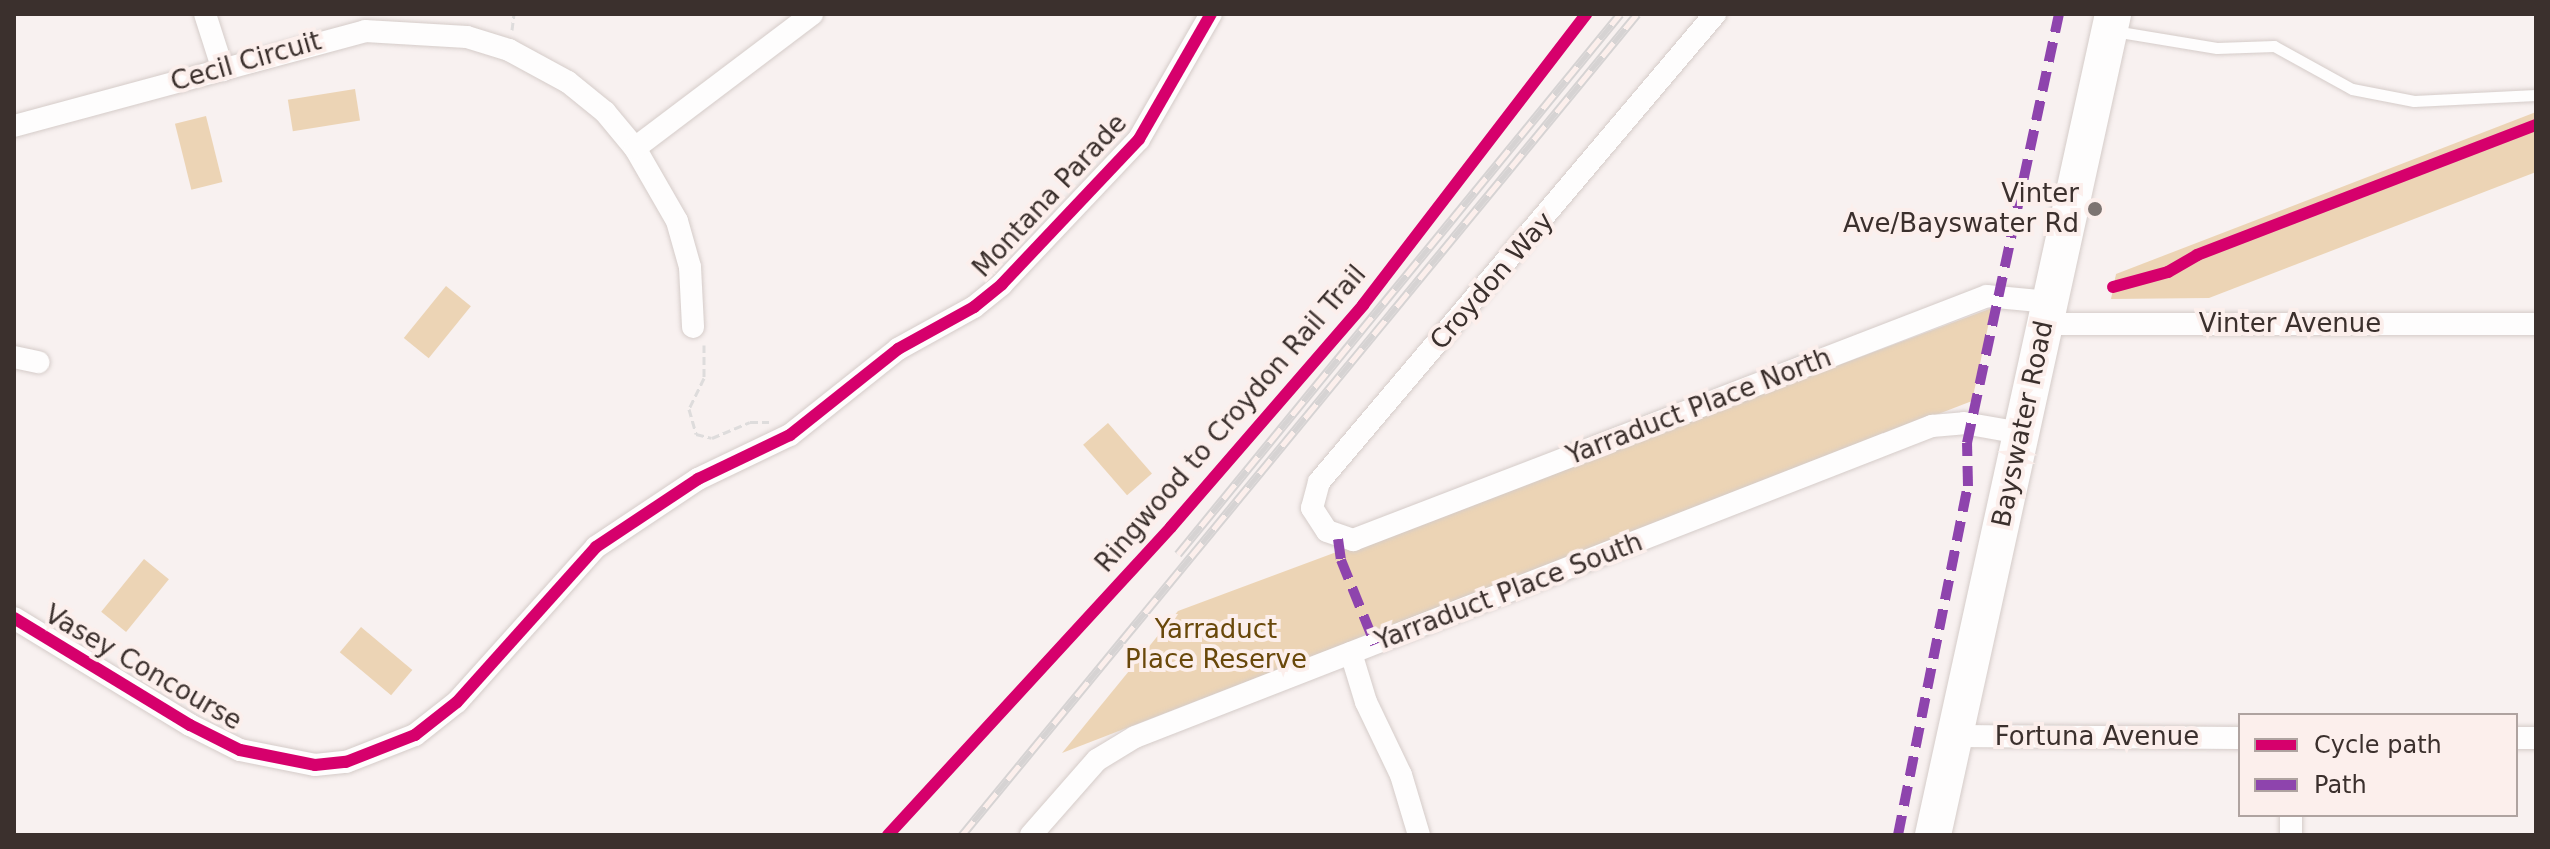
<!DOCTYPE html>
<style>
body{margin:0}
#map{position:relative;width:2550px;height:849px;overflow:hidden;background:#f8f1f0;font-family:"DejaVu Sans",sans-serif}
div>[style]{position:absolute}
[style*='--x']{left:calc(var(--x)*1px);top:calc(var(--y)*1px);width:calc(var(--w)*1px);rotate:calc(var(--a)*1deg)}
.green>*{inset:0;background:#ecd4b5;transform-origin:0 0}
.path>*{height:3px;margin-top:-1.5px;transform-origin:0;background:repeating-linear-gradient(90deg,#dedcdc 0 8px,transparent 0 12px)}
.roads{filter:drop-shadow(0 0 2px #d5ccc9) drop-shadow(0 0 2px #d5ccc9)}
.service>*{height:11px;margin:-5.5px;padding:0 5.5px;transform-origin:5.5px;border-radius:5.5px;background:#fefdfd}
.minor>*{height:22px;margin:-11px;padding:0 11px;transform-origin:11px;border-radius:11px;background:#fefdfd}
.primary>*{height:36px;margin:-18px;padding:0 18px;transform-origin:18px;border-radius:18px;background:#fefdfd}
.rail>*{height:9px;margin-top:-4.5px;transform-origin:0;background:repeating-linear-gradient(90deg,#fcefec 0 18px,#d6d3d3 0 36px);box-sizing:border-box;border-block:2px solid #d6d3d3}
.quiet>*{height:10px;margin-top:-5px;transform-origin:0;background:repeating-linear-gradient(90deg,#8e44ad 0 20px,transparent 0 30px)}
.cycleway>*{height:12px;margin:-6px;padding:0 6px;transform-origin:6px;border-radius:6px;background:#d6006c}
.dots>*{width:22px;height:22px;translate:-50% -50%;box-sizing:border-box;border:4px solid #fcefec;border-radius:50%}
span{translate:-50% -50%;white-space:nowrap;text-align:center;line-height:1.15;-webkit-text-stroke:8px #fcefec;paint-order:stroke}
.street-label{font-size:26px;color:#3b302d}
.poi-label{font-size:26px;color:#3b302d}
.right{translate:-100% -50%;text-align:right}
.park-label{font-size:26px;color:#69480a}
.frame{position:absolute;inset:0;border:16px solid #3b302d;pointer-events:none}
.legend{position:absolute;left:2238px;top:713px;width:280px;height:104px;box-sizing:border-box;background:#fcefec;border:2px solid #afa3a0;margin:0;padding:10px 14px;list-style:none;font-size:24px;color:#3b302d}
.legend li{display:flex;align-items:center;gap:16px;height:40px}
.legend b{width:40px;border:2px solid #afa3a0}
</style>
<div id="map">
<div class="green">
<i style="left:355px;top:89px;width:32px;height:68px;rotate:81deg"></i>
<i style="clip-path:polygon(2536px 112px,2536px 172px,2209px 298px,2111px 299px,2116px 274px)"></i>
<i style="left:206px;top:116px;width:68px;height:32px;rotate:76deg"></i>
<i style="left:446px;top:286px;width:32px;height:67px;rotate:39deg"></i>
<i style="clip-path:polygon(1992px 308px,1972px 401px,1062px 753px,1178px 611px)"></i>
<i style="left:1108px;top:423px;width:67px;height:33px;rotate:49deg"></i>
<i style="left:144px;top:559px;width:32px;height:68px;rotate:39deg"></i>
<i style="left:361px;top:627px;width:67px;height:33px;rotate:40deg"></i>
</div>
<div class="path">
<i style="--x:512;--y:30;--w:16;--a:-83"></i>
<i style="--x:704;--y:345;--w:33;--a:90"></i>
<i style="--x:704;--y:378;--w:34;--a:116"></i>
<i style="--x:689;--y:409;--w:26;--a:74"></i>
<i style="--x:696;--y:434;--w:16;--a:14"></i>
<i style="--x:712;--y:438;--w:41;--a:-22.8"></i>
<i style="--x:750;--y:422;--w:19;--a:0"></i>
</div>
<div class="roads">
<div class="service">
<i style="--x:2114;--y:31;--w:104;--a:9.4"></i>
<i style="--x:2217;--y:48;--w:57;--a:-2"></i>
<i style="--x:2274;--y:46;--w:89;--a:28.9"></i>
<i style="--x:2352;--y:89;--w:63;--a:11"></i>
<i style="--x:2414;--y:101;--w:122;--a:-2.8"></i>
</div>
<div class="minor">
<i style="--x:205;--y:14;--w:59;--a:72.2"></i>
<i style="--x:1715;--y:14;--w:613;--a:130.24"></i>
<i style="--x:1319;--y:482;--w:27;--a:105"></i>
<i style="--x:1312;--y:508;--w:27;--a:57"></i>
<i style="--x:1327;--y:531;--w:28;--a:19"></i>
<i style="--x:1353;--y:540;--w:679;--a:-21.05"></i>
<i style="--x:1987;--y:296;--w:62;--a:5.5"></i>
<i style="--x:14;--y:126;--w:364;--a:-15.1"></i>
<i style="--x:365;--y:31;--w:102;--a:3.4"></i>
<i style="--x:467;--y:37;--w:44;--a:17.2"></i>
<i style="--x:509;--y:50;--w:67;--a:28.5"></i>
<i style="--x:568;--y:82;--w:48;--a:39"></i>
<i style="--x:605;--y:112;--w:47;--a:50.2"></i>
<i style="--x:635;--y:148;--w:84;--a:60.1"></i>
<i style="--x:677;--y:221;--w:48;--a:74.2"></i>
<i style="--x:690;--y:267;--w:60;--a:87.1"></i>
<i style="--x:635;--y:148;--w:222;--a:-37.1"></i>
<i style="--x:2045;--y:324;--w:491;--a:0"></i>
<i style="--x:14;--y:357;--w:25;--a:12"></i>
<i style="--x:14;--y:618;--w:206;--a:31.3"></i>
<i style="--x:190;--y:725;--w:56;--a:26.6"></i>
<i style="--x:240;--y:750;--w:76;--a:11.3"></i>
<i style="--x:315;--y:765;--w:31;--a:-6"></i>
<i style="--x:346;--y:762;--w:74;--a:-21.4"></i>
<i style="--x:415;--y:735;--w:53;--a:-38.2"></i>
<i style="--x:457;--y:702;--w:208;--a:-48.1"></i>
<i style="--x:596;--y:547;--w:123;--a:-33.7"></i>
<i style="--x:698;--y:479;--w:102;--a:-25.6"></i>
<i style="--x:790;--y:435;--w:138;--a:-38.5"></i>
<i style="--x:898;--y:349;--w:87;--a:-28.9"></i>
<i style="--x:974;--y:307;--w:36;--a:-39"></i>
<i style="--x:1002;--y:284;--w:199;--a:-46.6"></i>
<i style="--x:1139;--y:139;--w:144;--a:-60.1"></i>
<i style="--x:1351;--y:653;--w:51;--a:73"></i>
<i style="--x:1366;--y:702;--w:81;--a:64.4"></i>
<i style="--x:1401;--y:775;--w:63;--a:73.3"></i>
<i style="--x:1955;--y:736;--w:285;--a:0.4"></i>
<i style="--x:2516;--y:738;--w:20;--a:0"></i>
<i style="--x:2291;--y:815;--w:20;--a:90"></i>
<i style="--x:1031;--y:835;--w:100;--a:-48.7"></i>
<i style="--x:1097;--y:760;--w:44;--a:-31.2"></i>
<i style="--x:1135;--y:737;--w:856;--a:-21.32"></i>
<i style="--x:1932;--y:426;--w:32;--a:-5"></i>
<i style="--x:1964;--y:423;--w:58;--a:10"></i>
</div>
<div class="primary">
<i style="--x:1933;--y:835;--w:841;--a:-77.63"></i>
</div>
</div>
<div class="rail">
<i style="--x:1178;--y:554;--w:698;--a:-50.7"></i>
<i style="--x:962;--y:835;--w:1063;--a:-50.57"></i>
</div>
<div class="quiet">
<i style="--x:1338;--y:539;--w:21;--a:82"></i>
<i style="--x:1341;--y:560;--w:91;--a:68"></i>
<i style="--x:1898;--y:835;--w:356;--a:-78.7"></i>
<i style="--x:1968;--y:486;--w:43;--a:-91.3"></i>
<i style="--x:1967;--y:443;--w:439;--a:-77.9"></i>
</div>
<div class="cycleway">
<i style="--x:2113;--y:287;--w:57;--a:-15.3"></i>
<i style="--x:2168;--y:272;--w:34;--a:-30"></i>
<i style="--x:2197;--y:255;--w:363;--a:-21"></i>
<i style="--x:14;--y:618;--w:206;--a:31.3"></i>
<i style="--x:190;--y:725;--w:56;--a:26.6"></i>
<i style="--x:240;--y:750;--w:76;--a:11.3"></i>
<i style="--x:315;--y:765;--w:31;--a:-6"></i>
<i style="--x:346;--y:762;--w:74;--a:-21.4"></i>
<i style="--x:415;--y:735;--w:53;--a:-38.2"></i>
<i style="--x:457;--y:702;--w:208;--a:-48.1"></i>
<i style="--x:596;--y:547;--w:123;--a:-33.7"></i>
<i style="--x:698;--y:479;--w:102;--a:-25.6"></i>
<i style="--x:790;--y:435;--w:138;--a:-38.5"></i>
<i style="--x:898;--y:349;--w:87;--a:-28.9"></i>
<i style="--x:974;--y:307;--w:36;--a:-39"></i>
<i style="--x:1002;--y:284;--w:199;--a:-46.6"></i>
<i style="--x:1139;--y:139;--w:144;--a:-60.1"></i>
<i style="--x:888;--y:835;--w:418;--a:-47.4"></i>
<i style="--x:1171;--y:527;--w:294;--a:-49.1"></i>
<i style="--x:1363;--y:305;--w:367;--a:-52.5"></i>
</div>
<div class="dots">
<i style="left:2095px;top:209px;background:#7d7471"></i>
</div>
<div class="street-label">
<span style="left:246px;top:62px;rotate:-16deg">Cecil Circuit</span>
<span style="left:1050px;top:196px;rotate:-47deg">Montana Parade</span>
<span style="left:1492px;top:281px;rotate:-49deg">Croydon Way</span>
<span style="left:2290px;top:324px">Vinter Avenue</span>
<span style="left:1699px;top:407px;rotate:-21deg">Yarraduct Place North</span>
<span style="left:1231px;top:419px;rotate:-49deg">Ringwood to Croydon Rail Trail</span>
<span style="left:2023px;top:424px;rotate:-78deg">Bayswater Road</span>
<span style="left:1509px;top:592px;rotate:-21deg">Yarraduct Place South</span>
<span style="left:143px;top:668px;rotate:30deg">Vasey Concourse</span>
<span style="left:2097px;top:737px">Fortuna Avenue</span>
</div>
<div class="poi-label">
<span class="right" style="left:2079px;top:209px">Vinter<br>Ave/Bayswater Rd</span>
</div>
<div class="park-label">
<span style="left:1216px;top:645px">Yarraduct<br>Place Reserve</span>
</div>
<div class="frame"></div>
<ul class="legend">
<li><b style="height:10px;background:#d6006c"></b>Cycle path</li>
<li><b style="height:10px;background:#8e44ad"></b>Path</li>
</ul>
</div>
